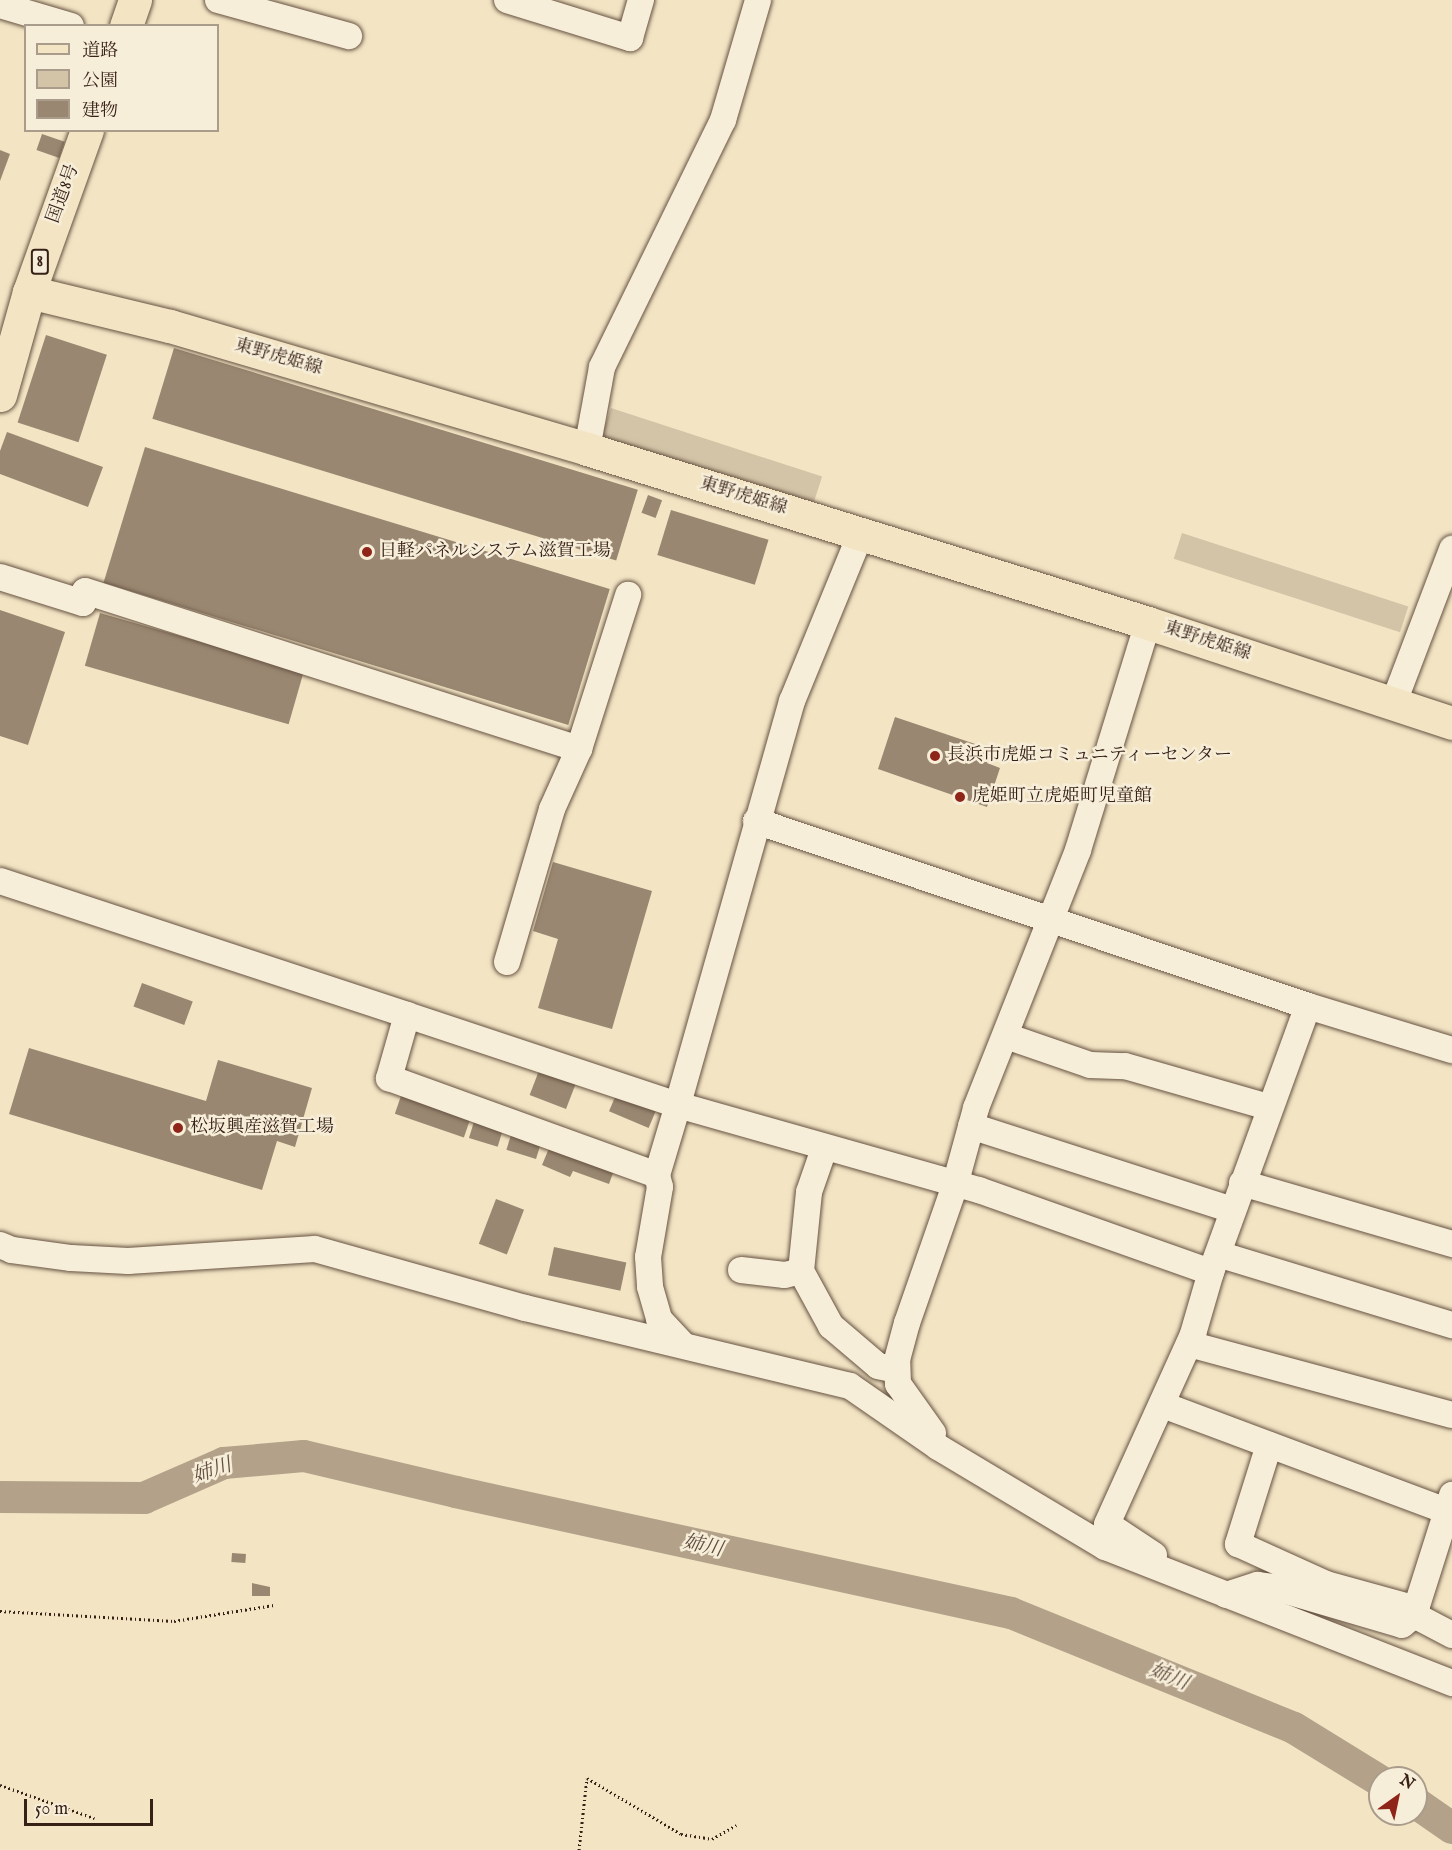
<!DOCTYPE html>
<meta charset="utf-8">
<style>
body{margin:0}
#map{position:relative;width:1452px;height:1850px;overflow:hidden;background:#f3e5c4;font-family:"IM FELL English","Noto Serif JP",serif}
div>[style]{position:absolute}
[style*='--x']{left:calc(var(--x)*1px);top:calc(var(--y)*1px);width:calc(var(--w)*1px);rotate:calc(var(--a)*1deg)}
.green>*{inset:0;background:#d3c4a7;transform-origin:0 0}
.river>*{height:32px;margin:-16px;padding:0 16px;transform-origin:16px;border-radius:16px;background:#b3a289}
.building>*{inset:0;background:#998771;transform-origin:0 0}
.path>*{height:3px;margin-top:-1.5px;transform-origin:0;background:repeating-linear-gradient(90deg,#372117 0 1.5px,transparent 0 4.5px)}
.roads{filter:drop-shadow(0 0 2px #665242) drop-shadow(0 0 2px #665242)}
.minor>*{height:26px;margin:-13px;padding:0 13px;transform-origin:13px;border-radius:13px;background:#f7eed9}
.major>*{height:33px;margin:-16.5px;padding:0 16.5px;transform-origin:16.5px;border-radius:16.5px;background:#f3e5c4}
.highway>*{height:33px;margin:-16.5px;padding:0 16.5px;transform-origin:16.5px;border-radius:16.5px;background:#f3e5c4}
.dots>*{width:16px;height:16px;translate:-50% -50%;box-sizing:border-box;border:3px solid #f7eed9;border-radius:50%}
span{translate:-50% -50%;white-space:nowrap;text-align:center;line-height:1.15;-webkit-text-stroke:5px #f7eed9;paint-order:stroke}
.shield-label span{padding:2px 4px;background:#f7eed9;border:2px solid;border-radius:4px;-webkit-text-stroke-width:0}
.shield-label{font-size:16px;color:#372117;font-weight:700}
.street-label{font-size:18px;color:#372117}
.poi-label{font-size:18px;color:#372117}
.left{translate:0 -50%;text-align:left}
.water-label{font-size:20px;color:#624e3f;font-style:italic}
.legend{position:absolute;left:24px;top:24px;width:195px;height:108px;box-sizing:border-box;background:#f7eed9;border:2px solid #aa9c8b;margin:0;padding:8px 10px;list-style:none;font-size:18px;color:#372117}
.legend li{display:flex;align-items:center;gap:12px;height:30px}
.legend b{width:30px;border:2px solid #aa9c8b}
.north{position:absolute;left:1368px;top:1766px;width:60px;height:60px;box-sizing:border-box;background:#f7eed9;border:2px solid #aa9c8b;border-radius:50%;rotate:33deg;font-size:16px;font-weight:700;line-height:24px;text-align:center;color:#372117}
.north::after{content:'';display:block;margin:auto;width:21px;height:27px;background:#8f2418;clip-path:polygon(50% 0,100% 100%,50% 72%,0 100%)}
.scale{position:absolute;left:24px;top:1799px;width:129px;height:27px;box-sizing:border-box;border:3px solid #372117;border-top:0;padding-left:8px;font-size:18px;line-height:21px;white-space:nowrap;color:#372117;-webkit-text-stroke:4px #f7eed9;paint-order:stroke}
</style>
<div id="map">
<div class="green">
<i style="left:611px;top:408px;width:222px;height:30px;rotate:18deg"></i>
<i style="left:1182px;top:533px;width:238px;height:27px;rotate:18deg"></i>
</div>
<div class="river">
<i style="--x:0;--y:1497;--w:144;--a:0.4"></i>
<i style="--x:144;--y:1498;--w:87;--a:-23.6"></i>
<i style="--x:224;--y:1463;--w:80;--a:-5"></i>
<i style="--x:304;--y:1456;--w:156;--a:13.3"></i>
<i style="--x:456;--y:1492;--w:568;--a:12.3"></i>
<i style="--x:1011;--y:1613;--w:305;--a:22.1"></i>
<i style="--x:1294;--y:1728;--w:101;--a:31.6"></i>
<i style="--x:1416;--y:1803;--w:44;--a:34.8"></i>
</div>
<div class="building">
<i style="left:42px;top:134px;width:24px;height:17px;rotate:19deg"></i>
<i style="clip-path:polygon(0 150px,10px 154px,0 181px)"></i>
<i style="left:46px;top:335px;width:64px;height:92px;rotate:18deg"></i>
<i style="left:174px;top:348px;width:485px;height:74px;rotate:17deg"></i>
<i style="clip-path:polygon(7px 432px,103px 467px,88px 507px,0 474px,0 451px)"></i>
<i style="left:145px;top:447px;width:486px;height:142px;rotate:17deg"></i>
<i style="left:648px;top:495px;width:15px;height:19px;rotate:20deg"></i>
<i style="left:671px;top:510px;width:102px;height:47px;rotate:17deg"></i>
<i style="clip-path:polygon(0 610px,65px 632px,28px 745px,0 736px)"></i>
<i style="left:100px;top:613px;width:212px;height:55px;rotate:16deg"></i>
<i style="clip-path:polygon(895px 717px,990px 749px,987px 763px,1000px 768px,987px 807px,878px 769px)"></i>
<i style="clip-path:polygon(553px 862px,652px 891px,612px 1029px,538px 1008px,558px 939px,533px 931px)"></i>
<i style="left:142px;top:983px;width:54px;height:25px;rotate:20deg"></i>
<i style="clip-path:polygon(29px 1048px,206px 1101px,218px 1060px,312px 1088px,295px 1147px,277px 1141px,262px 1190px,9px 1114px)"></i>
<i style="left:540px;top:1068px;width:39px;height:29px;rotate:21deg"></i>
<i style="left:403px;top:1090px;width:73px;height:25px;rotate:19deg"></i>
<i style="left:618px;top:1090px;width:43px;height:23px;rotate:23deg"></i>
<i style="left:476px;top:1115px;width:30px;height:24px;rotate:17deg"></i>
<i style="left:514px;top:1125px;width:31px;height:26px;rotate:17deg"></i>
<i style="clip-path:polygon(552px 1141px,616px 1165px,609px 1184px,573px 1171px,570px 1177px,542px 1165px)"></i>
<i style="left:496px;top:1199px;width:30px;height:48px;rotate:21deg"></i>
<i style="left:554px;top:1247px;width:74px;height:29px;rotate:12deg"></i>
<i style="left:232px;top:1553px;width:14px;height:9px;rotate:4deg"></i>
<i style="clip-path:polygon(252px 1583px,270px 1587px,270px 1596px,252px 1596px)"></i>
</div>
<div class="path">
<i style="--x:0;--y:1611;--w:174;--a:3.3"></i>
<i style="--x:174;--y:1621;--w:101;--a:-9.1"></i>
<i style="--x:0;--y:1785;--w:100;--a:19.3"></i>
<i style="--x:579;--y:1850;--w:72;--a:-83.7"></i>
<i style="--x:587;--y:1778;--w:109;--a:30.8"></i>
<i style="--x:681;--y:1834;--w:31;--a:9"></i>
<i style="--x:712;--y:1839;--w:28;--a:-30"></i>
</div>
<div class="roads">
<div class="minor">
<i style="--x:218;--y:0;--w:136;--a:15.4"></i>
<i style="--x:507;--y:0;--w:129;--a:17.2"></i>
<i style="--x:630;--y:38;--w:40;--a:-74"></i>
<i style="--x:0;--y:5;--w:74;--a:16.5"></i>
<i style="--x:587;--y:449;--w:83;--a:-79.6"></i>
<i style="--x:602;--y:367;--w:275;--a:-63.9"></i>
<i style="--x:723;--y:120;--w:125;--a:-73.7"></i>
<i style="--x:861;--y:533;--w:182;--a:112.3"></i>
<i style="--x:792;--y:701;--w:420;--a:105.8"></i>
<i style="--x:678;--y:1105;--w:313;--a:15.8"></i>
<i style="--x:979;--y:1190;--w:246;--a:19.5"></i>
<i style="--x:1211;--y:1272;--w:283;--a:-70"></i>
<i style="--x:0;--y:577;--w:87;--a:17.4"></i>
<i style="--x:83;--y:603;--w:12;--a:-81"></i>
<i style="--x:85;--y:591;--w:519;--a:17.74"></i>
<i style="--x:579;--y:749;--w:162;--a:-72.3"></i>
<i style="--x:1394;--y:702;--w:164;--a:-69.2"></i>
<i style="--x:756;--y:821;--w:582;--a:18.53"></i>
<i style="--x:1308;--y:1006;--w:151;--a:17"></i>
<i style="--x:0;--y:881;--w:428;--a:18.2"></i>
<i style="--x:407;--y:1015;--w:66;--a:105.9"></i>
<i style="--x:389;--y:1078;--w:285;--a:19.9"></i>
<i style="--x:657;--y:1175;--w:12;--a:76"></i>
<i style="--x:660;--y:1187;--w:71;--a:99.7"></i>
<i style="--x:648;--y:1257;--w:30;--a:86"></i>
<i style="--x:650;--y:1287;--w:33;--a:74"></i>
<i style="--x:659;--y:1319;--w:35;--a:47"></i>
<i style="--x:507;--y:962;--w:159;--a:-73.6"></i>
<i style="--x:552;--y:809;--w:66;--a:-65.8"></i>
<i style="--x:407;--y:1015;--w:286;--a:18.4"></i>
<i style="--x:678;--y:1105;--w:73;--a:106.7"></i>
<i style="--x:1006;--y:1036;--w:89;--a:19"></i>
<i style="--x:1090;--y:1065;--w:35;--a:2"></i>
<i style="--x:1125;--y:1066;--w:149;--a:16"></i>
<i style="--x:971;--y:1126;--w:275;--a:17.8"></i>
<i style="--x:1242;--y:1183;--w:219;--a:16.2"></i>
<i style="--x:0;--y:1245;--w:13;--a:23"></i>
<i style="--x:12;--y:1250;--w:60;--a:7.7"></i>
<i style="--x:71;--y:1258;--w:57;--a:3"></i>
<i style="--x:128;--y:1261;--w:187;--a:-3.7"></i>
<i style="--x:315;--y:1249;--w:218;--a:15.7"></i>
<i style="--x:525;--y:1308;--w:334;--a:13.5"></i>
<i style="--x:850;--y:1386;--w:107;--a:34.7"></i>
<i style="--x:938;--y:1447;--w:195;--a:30.9"></i>
<i style="--x:1105;--y:1547;--w:373;--a:21.4"></i>
<i style="--x:1218;--y:1254;--w:245;--a:16.9"></i>
<i style="--x:741;--y:1270;--w:44;--a:6.5"></i>
<i style="--x:785;--y:1275;--w:16;--a:-14"></i>
<i style="--x:801;--y:1271;--w:79;--a:-84.2"></i>
<i style="--x:809;--y:1192;--w:46;--a:-70.8"></i>
<i style="--x:801;--y:1271;--w:63;--a:61.4"></i>
<i style="--x:831;--y:1326;--w:62;--a:40.4"></i>
<i style="--x:878;--y:1366;--w:19;--a:12"></i>
<i style="--x:1189;--y:1344;--w:272;--a:15.1"></i>
<i style="--x:1163;--y:1405;--w:303;--a:20.5"></i>
<i style="--x:933;--y:1433;--w:60;--a:-125.5"></i>
<i style="--x:898;--y:1384;--w:24;--a:-92"></i>
<i style="--x:897;--y:1360;--w:38;--a:-75"></i>
<i style="--x:907;--y:1323;--w:146;--a:-70.8"></i>
<i style="--x:955;--y:1185;--w:80;--a:-74.7"></i>
<i style="--x:976;--y:1108;--w:277;--a:-68.4"></i>
<i style="--x:1078;--y:850;--w:238;--a:-72.9"></i>
<i style="--x:1269;--y:1445;--w:104;--a:107.4"></i>
<i style="--x:1238;--y:1544;--w:97;--a:24.4"></i>
<i style="--x:1326;--y:1584;--w:94;--a:15.4"></i>
<i style="--x:1154;--y:1555;--w:56;--a:-146.6"></i>
<i style="--x:1107;--y:1524;--w:209;--a:-65.6"></i>
<i style="--x:1193;--y:1334;--w:65;--a:-73.8"></i>
<i style="--x:1226;--y:1595;--w:33;--a:-18"></i>
<i style="--x:1257;--y:1585;--w:16;--a:7"></i>
<i style="--x:1273;--y:1587;--w:134;--a:16.4"></i>
<i style="--x:1402;--y:1625;--w:16;--a:-40"></i>
<i style="--x:1414;--y:1615;--w:126;--a:-72.4"></i>
<i style="--x:1414;--y:1615;--w:43;--a:27.8"></i>
</div>
<div class="major">
<i style="--x:29;--y:292;--w:145;--a:13.6"></i>
<i style="--x:170;--y:326;--w:435;--a:16.4"></i>
<i style="--x:587;--y:449;--w:587;--a:17.23"></i>
<i style="--x:1148;--y:623;--w:320;--a:18.2"></i>
</div>
<div class="highway">
<i style="--x:126;--y:26;--w:28;--a:-71"></i>
<i style="--x:0;--y:395;--w:107;--a:-74.3"></i>
<i style="--x:29;--y:292;--w:172;--a:-70.3"></i>
</div>
</div>
<div class="dots">
<i style="left:367px;top:552px;background:#8f2418"></i>
<i style="left:935px;top:756px;background:#8f2418"></i>
<i style="left:960px;top:797px;background:#8f2418"></i>
<i style="left:178px;top:1128px;background:#8f2418"></i>
</div>
<div class="shield-label">
<span style="left:40px;top:262px">8</span>
</div>
<div class="street-label">
<span style="left:64px;top:194px;rotate:-70deg">国道8号</span>
<span style="left:278px;top:358px;rotate:16deg">東野虎姫線</span>
<span style="left:743px;top:497px;rotate:17deg">東野虎姫線</span>
<span style="left:1207px;top:642px;rotate:18deg">東野虎姫線</span>
</div>
<div class="poi-label">
<span class="left" style="left:379px;top:552px">日軽パネルシステム滋賀工場</span>
<span class="left" style="left:947px;top:756px">長浜市虎姫コミュニティーセンター</span>
<span class="left" style="left:972px;top:797px">虎姫町立虎姫町児童館</span>
<span class="left" style="left:190px;top:1128px">松坂興産滋賀工場</span>
</div>
<div class="water-label">
<span style="left:212px;top:1471px;rotate:-19deg">姉川</span>
<span style="left:703px;top:1546px;rotate:12deg">姉川</span>
<span style="left:1169px;top:1677px;rotate:22deg">姉川</span>
</div>
<ul class="legend">
<li><b style="height:8px;background:#f3e5c4"></b>道路</li>
<li><b style="height:16px;background:#d3c4a7"></b>公園</li>
<li><b style="height:16px;background:#998771"></b>建物</li>
</ul>
<div class="north">N</div>
<div class="scale">50 m</div>
</div>
